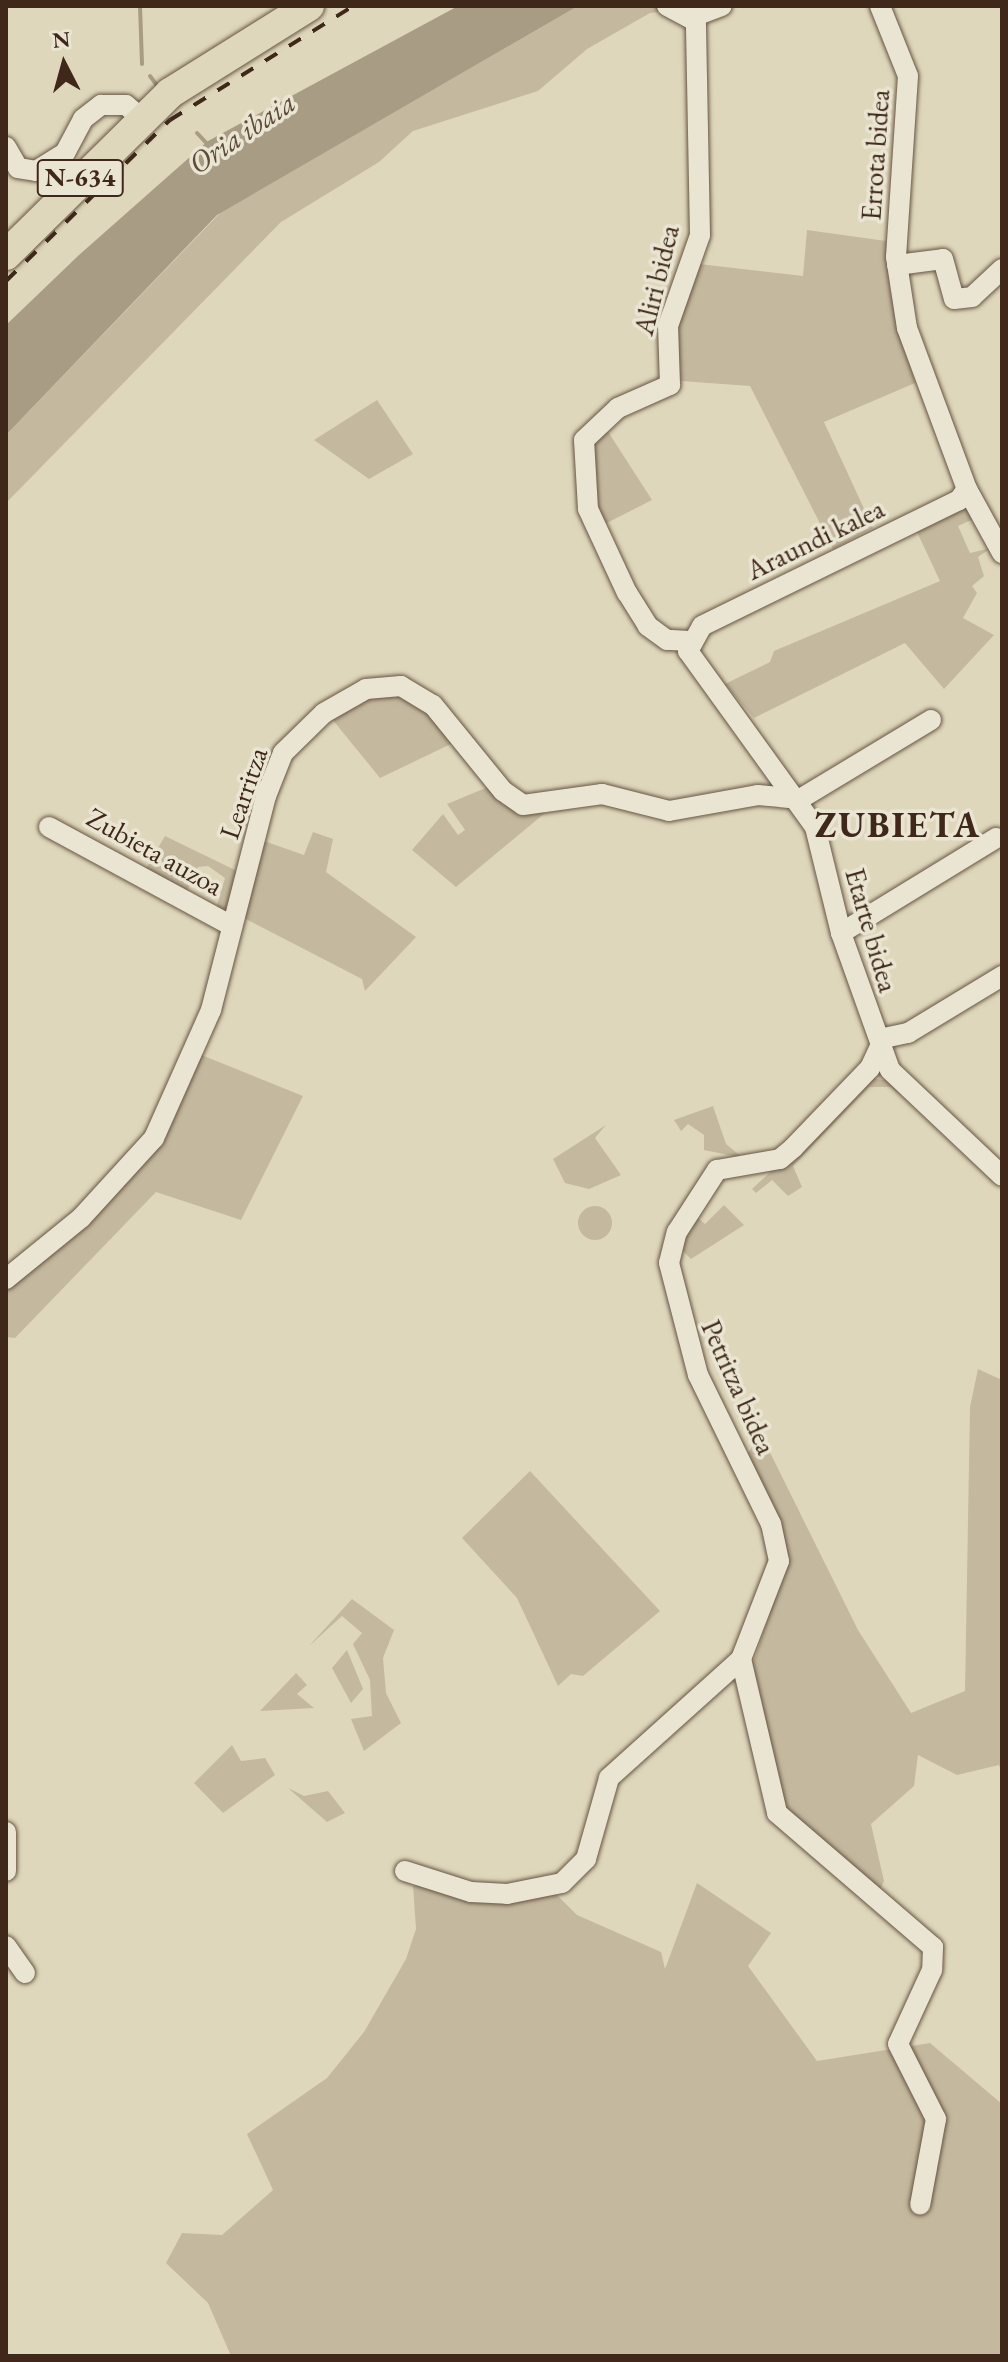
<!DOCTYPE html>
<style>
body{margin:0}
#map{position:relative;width:1008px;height:2362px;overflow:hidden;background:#dfd7bb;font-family:"EB Garamond",serif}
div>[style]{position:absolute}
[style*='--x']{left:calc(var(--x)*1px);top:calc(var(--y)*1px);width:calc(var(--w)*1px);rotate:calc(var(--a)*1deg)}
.green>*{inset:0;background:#c4b99f}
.round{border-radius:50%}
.water>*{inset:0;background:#a99c84}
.stream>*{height:4px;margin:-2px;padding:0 2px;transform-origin:2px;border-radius:2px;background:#a99c84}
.roads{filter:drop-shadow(0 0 2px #675442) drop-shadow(0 0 2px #675442)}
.minor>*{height:20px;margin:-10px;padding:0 10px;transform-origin:10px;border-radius:10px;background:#eae5d3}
.highway>*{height:30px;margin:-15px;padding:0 15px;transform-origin:15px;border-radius:15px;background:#dfd7bb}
.rail>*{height:4px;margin-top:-2px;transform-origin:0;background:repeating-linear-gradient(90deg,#3f2819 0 14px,transparent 0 28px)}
span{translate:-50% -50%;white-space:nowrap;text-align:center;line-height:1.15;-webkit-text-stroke:7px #eae5d3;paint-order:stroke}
.shield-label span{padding:2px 6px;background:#eae5d3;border:2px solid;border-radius:6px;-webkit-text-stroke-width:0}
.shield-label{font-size:26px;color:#3f2819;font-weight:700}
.street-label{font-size:28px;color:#3f2819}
.water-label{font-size:30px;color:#5f4b39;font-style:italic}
.district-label{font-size:36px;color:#3f2819;font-weight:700;letter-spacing:2px}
.frame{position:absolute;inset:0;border:8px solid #3f2819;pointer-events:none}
.north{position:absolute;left:24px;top:24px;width:80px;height:80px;-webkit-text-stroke:6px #eae5d3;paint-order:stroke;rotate:354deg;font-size:22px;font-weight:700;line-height:32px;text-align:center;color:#3f2819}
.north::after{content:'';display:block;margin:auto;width:28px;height:36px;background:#3f2819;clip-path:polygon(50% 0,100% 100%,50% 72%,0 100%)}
</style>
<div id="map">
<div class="green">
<i style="clip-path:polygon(578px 6px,700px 6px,650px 13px,587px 49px,538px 91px,413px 131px,379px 162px,281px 222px,6px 503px,6px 435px,221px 212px)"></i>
<i style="clip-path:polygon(807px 230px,886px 241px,890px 289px,915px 383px,824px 422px,873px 528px,833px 549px,750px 386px,681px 381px,672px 330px,699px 264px,803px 276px)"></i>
<i style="clip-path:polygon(377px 400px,413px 454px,369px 479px,314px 440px)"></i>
<i style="clip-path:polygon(607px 430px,652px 500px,601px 526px,589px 501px,588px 448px)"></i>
<i style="clip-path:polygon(972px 505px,978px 517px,958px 526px,970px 553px,991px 548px,978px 557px,984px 576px,972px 586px,977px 593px,963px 618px,994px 635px,944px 689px,905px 643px,754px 718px,725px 684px,770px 662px,774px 651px,940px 581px,917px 532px)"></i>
<i style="clip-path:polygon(396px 695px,426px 711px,455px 742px,380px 778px,332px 719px,368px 698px)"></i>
<i style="clip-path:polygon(488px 787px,505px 807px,500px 798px,545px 813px,456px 887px,412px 850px,443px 814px,458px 835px,465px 830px,447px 804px)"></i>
<i style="clip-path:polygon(313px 832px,333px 839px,326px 872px,416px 937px,365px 991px,362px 979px,240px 916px,261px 840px,304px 855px)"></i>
<i style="clip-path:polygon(165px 836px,237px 871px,228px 915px,216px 909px,225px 878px,208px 866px,198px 867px,185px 896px,144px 872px)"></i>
<i style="clip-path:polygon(199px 1054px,303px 1096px,241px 1220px,156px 1192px,15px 1338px,6px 1337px,6px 1289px,111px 1197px)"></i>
<i style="clip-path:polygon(871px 1078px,889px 1081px,901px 1096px,891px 1087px,869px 1087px,793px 1166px,802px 1187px,788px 1196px,772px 1180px,756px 1193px,752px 1189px)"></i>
<i style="clip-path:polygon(713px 1106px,726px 1144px,743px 1158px,704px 1150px,704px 1135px,688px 1124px,681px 1131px,674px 1120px)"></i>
<i style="clip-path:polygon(606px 1125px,595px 1138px,621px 1175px,589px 1189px,565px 1183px,553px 1159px)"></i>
<i style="clip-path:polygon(724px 1205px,744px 1225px,691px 1259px,679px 1247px,697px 1217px,705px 1224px)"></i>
<i class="round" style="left:578px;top:1206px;width:34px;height:34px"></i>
<i style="clip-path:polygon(978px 1369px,1002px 1380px,1002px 1773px,999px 1765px,957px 1775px,918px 1755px,914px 1786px,871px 1824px,884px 1881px,879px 1892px,785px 1808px,765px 1744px,753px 1664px,787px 1561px,745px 1457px,753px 1446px,739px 1407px,746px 1404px,858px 1630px,911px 1713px,965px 1691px,970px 1407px)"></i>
<i style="clip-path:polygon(530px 1471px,660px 1611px,583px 1676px,571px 1674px,558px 1686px,517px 1598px,462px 1538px)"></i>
<i style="clip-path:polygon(352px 1599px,394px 1630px,383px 1658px,386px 1693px,401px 1723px,364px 1751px,351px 1719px,372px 1716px,370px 1680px,353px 1644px,362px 1633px,342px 1616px,308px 1647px)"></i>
<i style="clip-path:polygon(347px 1650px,363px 1689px,351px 1703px,332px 1668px)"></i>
<i style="clip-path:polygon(296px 1673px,307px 1685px,297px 1694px,314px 1708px,260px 1711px)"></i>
<i style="clip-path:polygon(232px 1745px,241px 1761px,265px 1758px,275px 1775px,223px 1813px,194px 1783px)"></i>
<i style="clip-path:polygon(288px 1788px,304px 1796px,328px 1791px,345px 1813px,327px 1822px)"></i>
<i style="clip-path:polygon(428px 1883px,554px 1892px,577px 1915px,661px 1952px,665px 1969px,697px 1883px,771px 1933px,748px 1966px,817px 2061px,930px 2043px,1002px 2104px,1002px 2356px,231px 2356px,208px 2303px,166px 2263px,182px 2233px,222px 2235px,273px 2190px,247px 2134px,327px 2078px,364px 2032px,406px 1959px,416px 1929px,413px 1886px)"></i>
</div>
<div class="water">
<i style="clip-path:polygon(458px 6px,578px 6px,217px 215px,6px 435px,6px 325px,79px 255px,208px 141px)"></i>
</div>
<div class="stream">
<i style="--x:32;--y:6;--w:52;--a:0"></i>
<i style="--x:140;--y:6;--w:58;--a:88"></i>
<i style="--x:150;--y:76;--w:10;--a:53"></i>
<i style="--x:197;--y:133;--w:18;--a:47"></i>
</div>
<div class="roads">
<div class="minor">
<i style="--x:667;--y:6;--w:26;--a:28"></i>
<i style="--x:690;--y:18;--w:34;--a:-21"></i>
<i style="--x:880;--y:6;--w:75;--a:68.2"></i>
<i style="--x:908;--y:76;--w:181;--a:93.8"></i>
<i style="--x:896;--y:257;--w:72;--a:81.2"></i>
<i style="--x:907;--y:328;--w:172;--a:69.6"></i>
<i style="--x:967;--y:489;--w:73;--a:61.3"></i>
<i style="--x:6;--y:147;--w:24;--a:60"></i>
<i style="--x:18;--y:168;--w:18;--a:9"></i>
<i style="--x:36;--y:171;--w:34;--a:-32"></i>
<i style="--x:65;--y:153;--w:38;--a:-62"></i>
<i style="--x:83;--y:119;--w:23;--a:-38"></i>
<i style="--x:101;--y:105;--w:25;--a:0"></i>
<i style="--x:126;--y:105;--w:20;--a:41"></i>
<i style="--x:897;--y:265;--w:46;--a:-7.4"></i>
<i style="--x:943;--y:259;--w:41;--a:74.6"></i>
<i style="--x:954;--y:299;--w:18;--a:-6"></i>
<i style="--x:972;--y:297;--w:41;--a:-43"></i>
<i style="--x:967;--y:489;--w:14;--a:126"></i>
<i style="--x:959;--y:500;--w:286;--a:153.9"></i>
<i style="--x:702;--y:626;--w:29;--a:119"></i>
<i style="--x:688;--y:651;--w:217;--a:54.2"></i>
<i style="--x:815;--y:827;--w:109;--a:76.2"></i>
<i style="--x:841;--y:933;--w:145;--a:70.3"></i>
<i style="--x:890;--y:1070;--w:154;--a:43.4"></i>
<i style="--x:689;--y:641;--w:22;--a:-177"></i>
<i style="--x:667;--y:640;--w:24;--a:-144"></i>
<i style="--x:648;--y:626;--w:39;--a:-122"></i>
<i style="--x:627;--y:593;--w:93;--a:-114.9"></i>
<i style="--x:588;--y:509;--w:69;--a:-93.3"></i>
<i style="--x:584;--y:440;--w:47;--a:-43.3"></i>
<i style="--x:618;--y:408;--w:57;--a:-23.9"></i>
<i style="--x:670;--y:385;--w:59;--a:-91.9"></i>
<i style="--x:668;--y:326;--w:96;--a:-70.6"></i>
<i style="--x:700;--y:235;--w:218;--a:-91.1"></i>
<i style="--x:49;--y:827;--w:208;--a:28.4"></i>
<i style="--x:841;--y:933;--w:182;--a:-31.5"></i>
<i style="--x:884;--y:1038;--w:25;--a:-12"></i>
<i style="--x:908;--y:1033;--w:110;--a:-31.2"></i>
<i style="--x:6;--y:1279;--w:97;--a:-39.1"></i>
<i style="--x:81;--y:1218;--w:108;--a:-47.6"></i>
<i style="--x:154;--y:1138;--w:140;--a:-66"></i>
<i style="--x:211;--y:1010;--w:221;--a:-75.6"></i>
<i style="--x:266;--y:796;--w:46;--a:-68.4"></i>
<i style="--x:283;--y:753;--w:57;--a:-44.3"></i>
<i style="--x:324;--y:713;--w:48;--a:-29.7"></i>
<i style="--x:366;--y:689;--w:35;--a:-5"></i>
<i style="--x:401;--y:686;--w:37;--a:31"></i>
<i style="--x:433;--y:705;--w:111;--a:50.9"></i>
<i style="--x:503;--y:791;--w:24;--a:35"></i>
<i style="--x:523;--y:805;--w:80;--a:-7.9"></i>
<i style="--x:602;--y:794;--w:69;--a:14.2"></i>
<i style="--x:669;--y:811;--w:90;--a:-10.2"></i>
<i style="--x:758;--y:795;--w:42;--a:5.4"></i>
<i style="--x:800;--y:799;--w:153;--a:-31.1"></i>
<i style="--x:741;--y:1659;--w:158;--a:76.8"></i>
<i style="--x:777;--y:1813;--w:206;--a:40.7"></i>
<i style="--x:933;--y:1947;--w:23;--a:92"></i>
<i style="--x:932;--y:1970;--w:81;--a:114.7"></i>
<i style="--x:898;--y:2044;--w:84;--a:63.1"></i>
<i style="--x:936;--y:2119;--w:87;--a:100.5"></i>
<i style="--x:6;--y:1832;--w:39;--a:90"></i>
<i style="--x:405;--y:1871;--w:69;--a:17.7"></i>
<i style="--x:471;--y:1892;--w:36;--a:3"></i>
<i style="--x:507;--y:1894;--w:56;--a:-11.3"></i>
<i style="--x:562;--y:1883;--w:34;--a:-45"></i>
<i style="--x:586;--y:1859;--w:84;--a:-74.1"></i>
<i style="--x:609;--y:1778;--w:178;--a:-42"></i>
<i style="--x:741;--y:1659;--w:105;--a:-68.8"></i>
<i style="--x:779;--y:1561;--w:38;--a:-102"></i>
<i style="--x:771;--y:1524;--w:166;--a:-116.1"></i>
<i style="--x:698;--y:1375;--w:116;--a:-104.5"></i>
<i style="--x:669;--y:1263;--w:32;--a:-76"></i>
<i style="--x:677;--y:1232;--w:74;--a:-57.2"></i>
<i style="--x:717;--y:1170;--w:64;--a:-9.9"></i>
<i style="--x:780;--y:1159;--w:17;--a:-40"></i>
<i style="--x:793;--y:1148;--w:111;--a:-46.1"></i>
<i style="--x:870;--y:1068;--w:33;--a:-65"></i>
<i style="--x:6;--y:1946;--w:33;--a:55"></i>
</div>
<div class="highway">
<i style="--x:6;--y:255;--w:231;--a:-44.6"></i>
<i style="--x:170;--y:93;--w:164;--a:-32"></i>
</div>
</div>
<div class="rail">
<i style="--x:6;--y:281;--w:230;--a:-44.5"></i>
<i style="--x:170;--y:120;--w:216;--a:-31.9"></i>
</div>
<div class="shield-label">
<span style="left:80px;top:178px">N-634</span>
</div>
<div class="street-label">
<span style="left:875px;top:155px;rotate:-86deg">Errota bidea</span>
<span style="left:656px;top:280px;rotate:-76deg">Aliri bidea</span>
<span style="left:815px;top:539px;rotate:-26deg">Araundi kalea</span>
<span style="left:243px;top:793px;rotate:-71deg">Learritza</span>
<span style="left:155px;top:851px;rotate:29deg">Zubieta auzoa</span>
<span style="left:872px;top:930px;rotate:74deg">Etarte bidea</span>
<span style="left:739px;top:1387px;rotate:66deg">Petritza bidea</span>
</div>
<div class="water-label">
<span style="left:242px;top:133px;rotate:-34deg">Oria ibaia</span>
</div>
<div class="district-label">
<span style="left:898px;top:825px">ZUBIETA</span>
</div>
<div class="frame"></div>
<div class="north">N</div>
</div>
